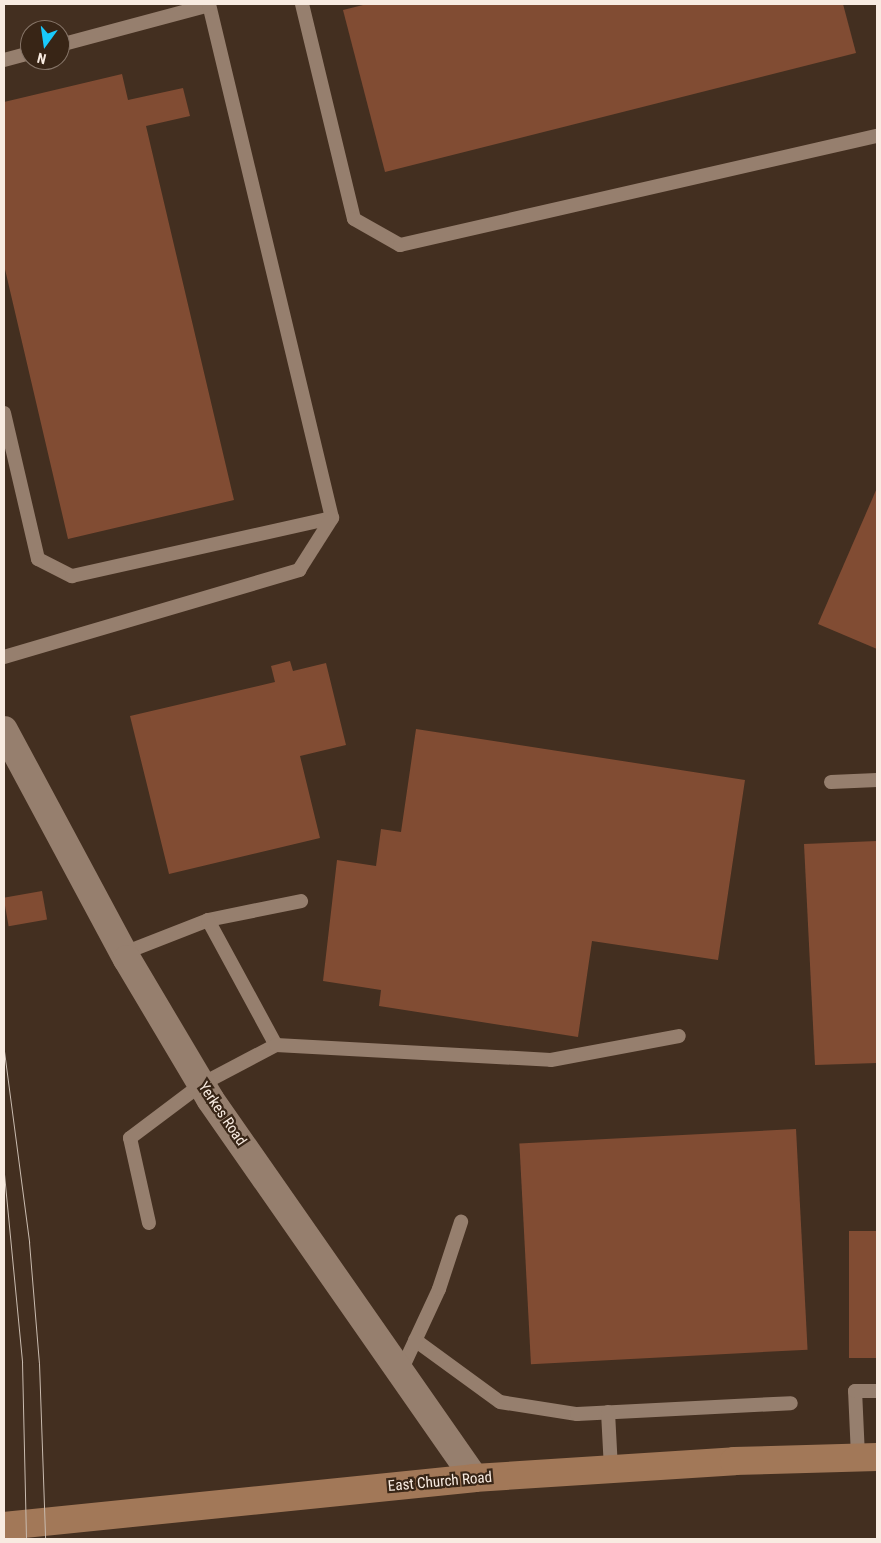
<!DOCTYPE html>
<style>
body{margin:0}
#map{position:relative;width:881px;height:1543px;overflow:hidden;background:#432f20;font-family:"Roboto Condensed",sans-serif}
div>[style]{position:absolute}
[style*='--x']{left:calc(var(--x)*1px);top:calc(var(--y)*1px);width:calc(var(--w)*1px);rotate:calc(var(--a)*1deg)}
.building>*{inset:0;background:#814c33;transform-origin:0 0}
.lane>*{height:14px;margin:-7px;padding:0 7px;transform-origin:7px;border-radius:7px;background:#967f6e}
.street>*{height:28px;margin:-14px;padding:0 14px;transform-origin:14px;border-radius:14px;background:#967f6e}
.secondary>*{height:28px;margin:-14px;padding:0 14px;transform-origin:14px;border-radius:14px;background:#a27858}
.tram>*{height:1px;margin:-0.5px;padding:0 0.5px;transform-origin:0.5px;border-radius:0.5px;background:#c9bbaf}
span{translate:-50% -50%;white-space:nowrap;text-align:center;line-height:1.15;-webkit-text-stroke:4.5px #382516;paint-order:stroke}
.street-label{font-size:15px;color:#f8ebe1}
.frame{position:absolute;inset:0;border:5px solid #f8ebe1;pointer-events:none}
.north{position:absolute;left:20px;top:20px;width:50px;height:50px;box-sizing:border-box;background:#382516;border:1px solid #857467;border-radius:50%;rotate:194deg;font-size:14px;font-weight:700;line-height:20px;text-align:center;color:#f8ebe1}
.north::after{content:'';display:block;margin:auto;width:18px;height:22px;background:#19cafc;clip-path:polygon(50% 0,100% 100%,50% 72%,0 100%)}
</style>
<div id="map">
<div class="building">
<i style="clip-path:polygon(367px 4px,843px 4px,856px 53px,385px 172px,343px 10px)"></i>
<i style="clip-path:polygon(122px 74px,128px 100px,183px 88px,190px 116px,146px 126px,234px 500px,68px 539px,4px 265px,4px 102px)"></i>
<i style="clip-path:polygon(877px 488px,877px 649px,818px 624px)"></i>
<i style="clip-path:polygon(290px 661px,293px 671px,326px 663px,346px 745px,300px 756px,320px 838px,169px 874px,130px 716px,275px 682px,271px 666px)"></i>
<i style="clip-path:polygon(416px 729px,745px 780px,718px 960px,592px 941px,578px 1037px,379px 1006px,381px 990px,323px 981px,337px 860px,376px 866px,381px 829px,401px 832px)"></i>
<i style="clip-path:polygon(877px 841px,877px 1063px,815px 1065px,804px 844px)"></i>
<i style="left:42px;top:891px;width:29px;height:39px;rotate:80deg"></i>
<i style="left:796px;top:1129px;width:221px;height:277px;rotate:87deg"></i>
<i style="left:849px;top:1231px;width:28px;height:127px"></i>
</div>
<div class="lane">
<i style="--x:302;--y:4;--w:221;--a:76.4"></i>
<i style="--x:354;--y:219;--w:53;--a:29.5"></i>
<i style="--x:400;--y:245;--w:489;--a:-12.9"></i>
<i style="--x:60;--y:45;--w:154;--a:-15"></i>
<i style="--x:4;--y:60;--w:27;--a:-15"></i>
<i style="--x:4;--y:413;--w:150;--a:76.9"></i>
<i style="--x:38;--y:559;--w:38;--a:27"></i>
<i style="--x:72;--y:576;--w:266;--a:-12.6"></i>
<i style="--x:332;--y:518;--w:529;--a:-103.46"></i>
<i style="--x:4;--y:657;--w:308;--a:-16.4"></i>
<i style="--x:299;--y:570;--w:62;--a:-57.6"></i>
<i style="--x:831;--y:782;--w:46;--a:-2.5"></i>
<i style="--x:208;--y:920;--w:95;--a:-11.5"></i>
<i style="--x:124;--y:953;--w:90;--a:-21.4"></i>
<i style="--x:208;--y:920;--w:142;--a:61.5"></i>
<i style="--x:149;--y:1223;--w:87;--a:-102.6"></i>
<i style="--x:130;--y:1138;--w:90;--a:-36.9"></i>
<i style="--x:202;--y:1084;--w:84;--a:-27.8"></i>
<i style="--x:276;--y:1045;--w:275;--a:3.1"></i>
<i style="--x:551;--y:1060;--w:130;--a:-10.6"></i>
<i style="--x:415;--y:1340;--w:105;--a:36.1"></i>
<i style="--x:500;--y:1402;--w:78;--a:8.9"></i>
<i style="--x:577;--y:1414;--w:214;--a:-2.9"></i>
<i style="--x:401;--y:1371;--w:90;--a:-65.1"></i>
<i style="--x:439;--y:1289;--w:71;--a:-71.8"></i>
<i style="--x:608;--y:1412;--w:57;--a:87"></i>
<i style="--x:858;--y:1456;--w:65;--a:-92.6"></i>
<i style="--x:855;--y:1391;--w:22;--a:0"></i>
</div>
<div class="street">
<i style="--x:4;--y:730;--w:260;--a:61.8"></i>
<i style="--x:127;--y:959;--w:163;--a:59.3"></i>
<i style="--x:210;--y:1099;--w:462;--a:55.1"></i>
</div>
<div class="secondary">
<i style="--x:4;--y:1526;--w:472;--a:-5.8"></i>
<i style="--x:474;--y:1478;--w:261;--a:-3.7"></i>
<i style="--x:734;--y:1461;--w:143;--a:-1.6"></i>
</div>
<div class="tram">
<i style="--x:4;--y:1051;--w:193;--a:82.5"></i>
<i style="--x:29;--y:1242;--w:121;--a:85.3"></i>
<i style="--x:39;--y:1363;--w:176;--a:88"></i>
<i style="--x:4;--y:1174;--w:189;--a:84.5"></i>
<i style="--x:22;--y:1362;--w:177;--a:88.7"></i>
</div>
<div class="street-label">
<span style="left:222px;top:1114px;rotate:56deg">Yerkes Road</span>
<span style="left:440px;top:1482px;rotate:-5deg">East Church Road</span>
</div>
<div class="frame"></div>
<div class="north">N</div>
</div>
